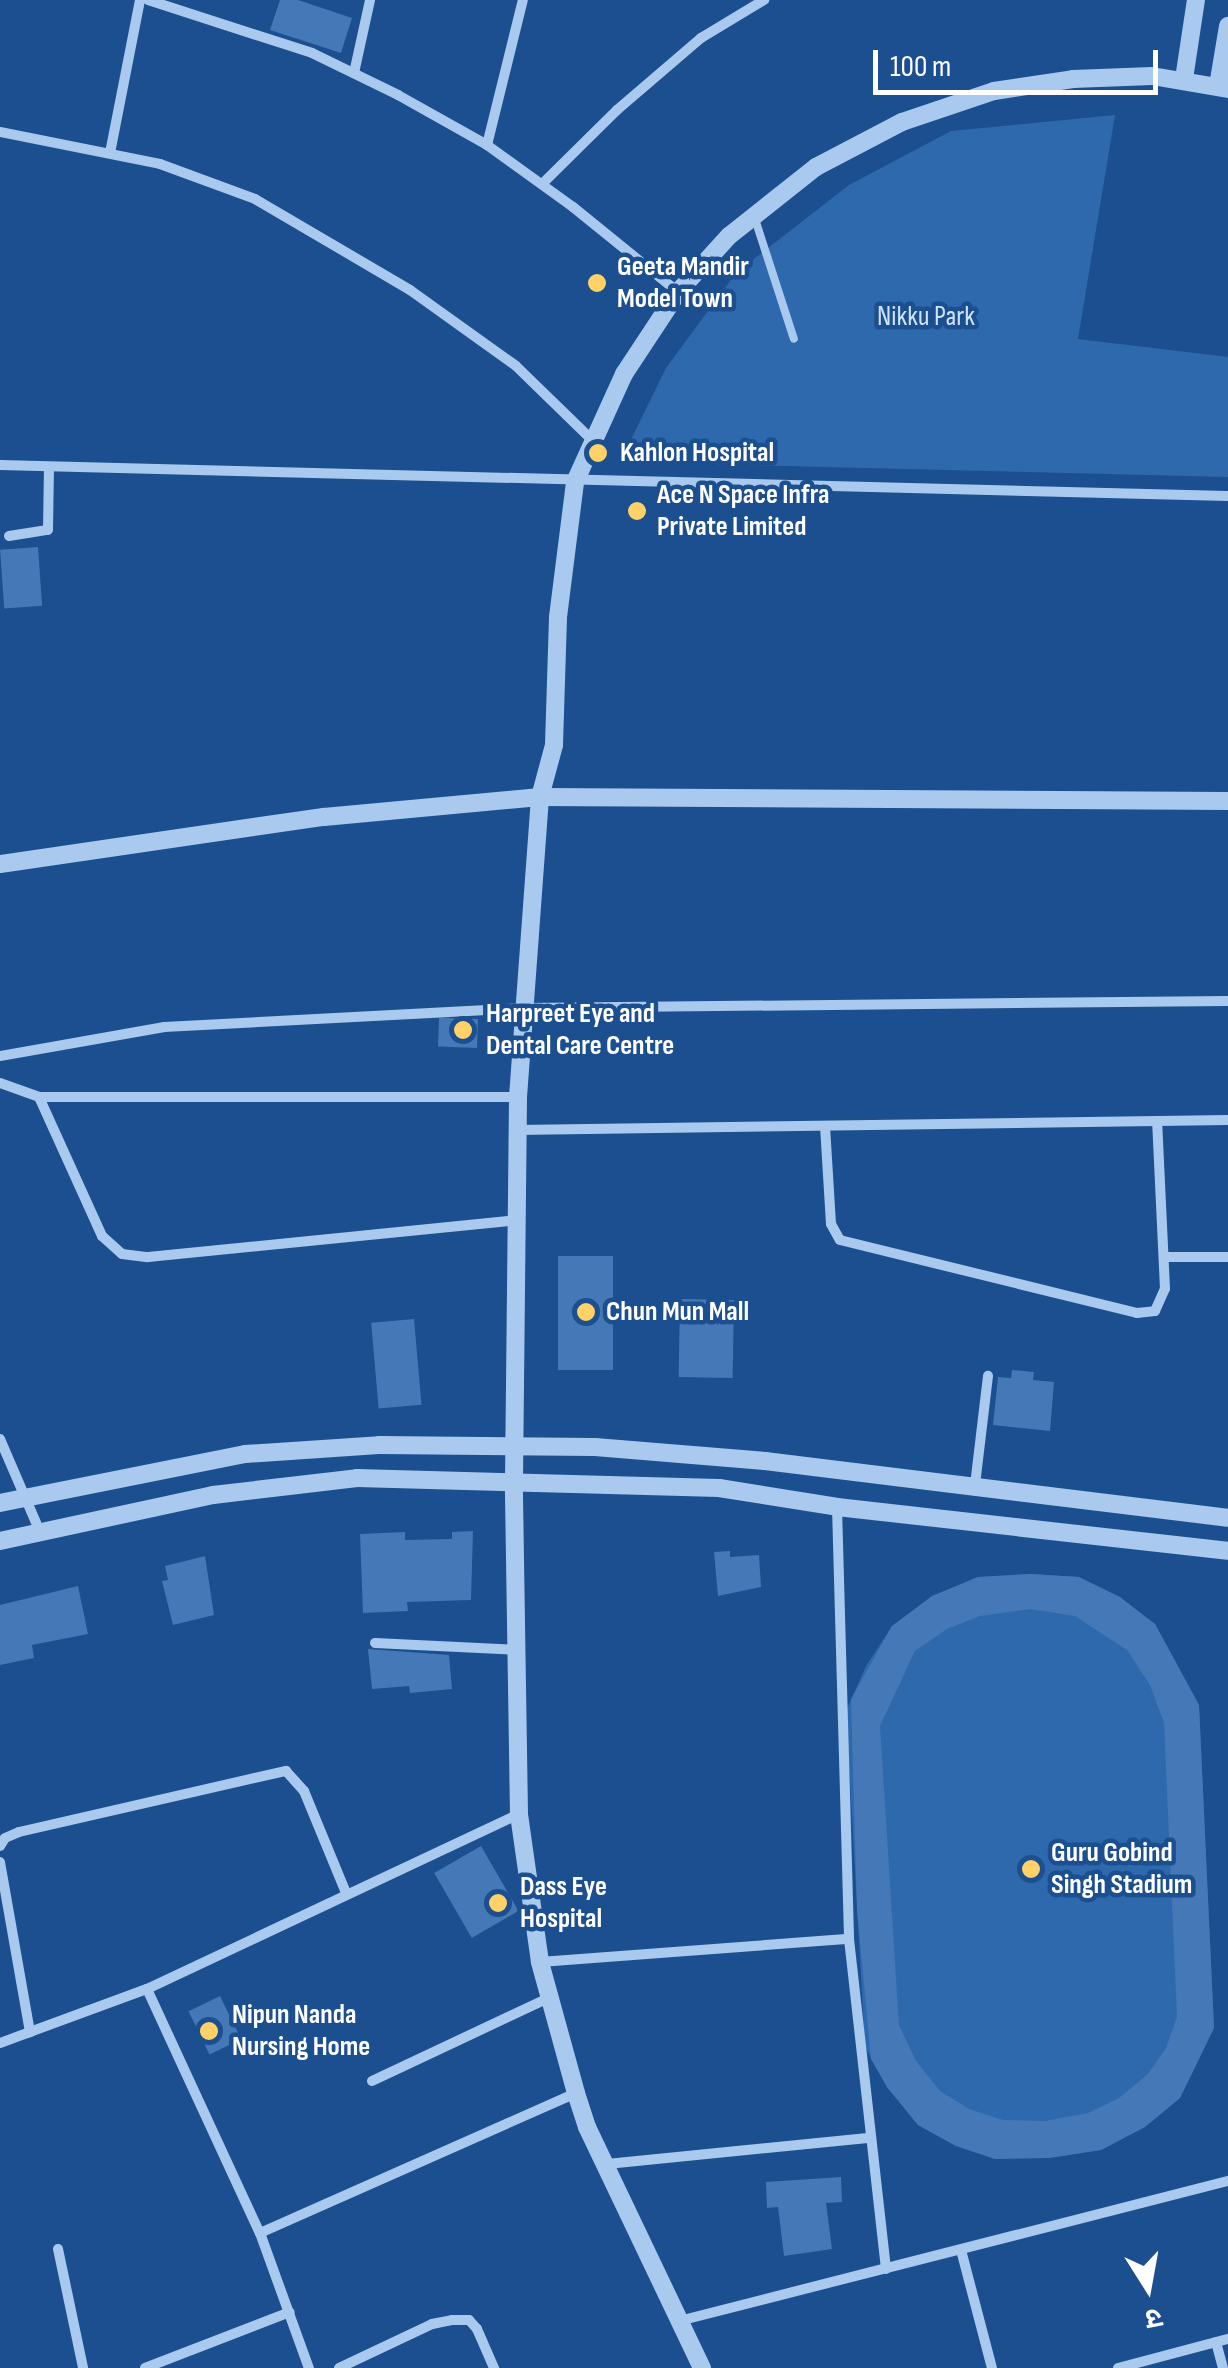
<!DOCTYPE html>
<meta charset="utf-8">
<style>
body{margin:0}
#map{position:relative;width:1228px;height:2368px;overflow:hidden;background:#1b4f8f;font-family:"Sofia Sans Condensed","Noto Sans Devanagari",sans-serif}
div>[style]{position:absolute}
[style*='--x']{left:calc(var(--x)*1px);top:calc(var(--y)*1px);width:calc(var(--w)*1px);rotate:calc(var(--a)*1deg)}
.green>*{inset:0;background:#2e69ad}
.building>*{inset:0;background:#4478b7;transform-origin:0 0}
.service>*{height:8px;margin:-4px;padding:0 4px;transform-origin:4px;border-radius:4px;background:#a9c9ee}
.minor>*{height:10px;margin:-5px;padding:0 5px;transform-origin:5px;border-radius:5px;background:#a9c9ee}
.tertiary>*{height:18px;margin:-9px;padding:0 9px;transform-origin:9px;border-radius:9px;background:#a9c9ee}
.dots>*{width:28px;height:28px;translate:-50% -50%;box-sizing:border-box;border:5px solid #1b4f8f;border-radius:50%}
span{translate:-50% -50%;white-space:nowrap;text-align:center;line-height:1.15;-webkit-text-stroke:9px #1b4f8f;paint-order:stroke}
.poi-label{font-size:28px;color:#fff;font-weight:700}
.left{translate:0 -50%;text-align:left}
.park-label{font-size:28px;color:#cfe3fa}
.north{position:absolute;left:1098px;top:2238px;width:100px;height:100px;-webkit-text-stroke:8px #1b4f8f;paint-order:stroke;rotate:169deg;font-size:28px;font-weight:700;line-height:40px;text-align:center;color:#fff}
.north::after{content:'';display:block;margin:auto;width:35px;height:45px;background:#fff;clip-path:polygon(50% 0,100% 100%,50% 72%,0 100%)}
.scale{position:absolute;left:873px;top:50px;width:285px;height:45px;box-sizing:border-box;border:5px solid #fff;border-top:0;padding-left:12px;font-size:30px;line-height:35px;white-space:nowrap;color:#fff;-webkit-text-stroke:8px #1b4f8f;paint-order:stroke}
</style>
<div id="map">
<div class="green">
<i style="clip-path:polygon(1115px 115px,1078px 339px,1228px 357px,1228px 477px,620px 462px,666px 368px,736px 273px,849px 185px,951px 131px)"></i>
<i style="clip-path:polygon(1031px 1574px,1079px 1577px,1155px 1624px,1199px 1705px,1214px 2028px,1180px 2098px,1145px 2127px,1101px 2150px,1049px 2158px,995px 2159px,956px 2146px,918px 2125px,887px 2087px,865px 2047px,846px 1711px,866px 1666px,892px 1626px,933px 1596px,978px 1577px)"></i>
</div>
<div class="building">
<i style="clip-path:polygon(280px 0,298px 0,352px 18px,341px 53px,270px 30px)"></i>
<i style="left:38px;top:547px;width:59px;height:38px;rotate:86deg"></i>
<i style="left:478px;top:1019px;width:29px;height:39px;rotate:92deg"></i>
<i style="left:558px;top:1256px;width:55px;height:114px"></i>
<i style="left:680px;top:1299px;width:54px;height:78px;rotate:1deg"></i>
<i style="left:414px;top:1319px;width:86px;height:43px;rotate:85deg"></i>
<i style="clip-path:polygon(1012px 1370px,1034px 1372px,1033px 1380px,1054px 1382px,1050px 1431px,993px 1425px,998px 1377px,1011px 1378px)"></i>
<i style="clip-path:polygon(473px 1531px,471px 1600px,407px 1602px,408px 1611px,363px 1613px,360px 1534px,405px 1532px,405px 1540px,452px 1539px,452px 1532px)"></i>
<i style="clip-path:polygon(730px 1551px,730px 1557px,759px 1555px,761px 1587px,718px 1596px,714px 1552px)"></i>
<i style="clip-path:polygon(205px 1556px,214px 1615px,173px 1625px,162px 1581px,168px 1580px,165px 1566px)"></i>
<i style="clip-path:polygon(evenodd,1031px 1574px,1079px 1577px,1120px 1597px,1155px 1624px,1199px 1705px,1214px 2028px,1180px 2098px,1145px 2127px,1101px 2150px,1049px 2158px,995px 2159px,956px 2146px,918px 2125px,887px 2087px,871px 2059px,857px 1910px,851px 1699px,892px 1626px,932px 1596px,978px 1577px,1031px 1574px,1030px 1609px,1075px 1616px,1127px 1650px,1150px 1685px,1164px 1723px,1177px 2017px,1166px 2048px,1148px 2074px,1119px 2098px,1088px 2113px,1045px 2121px,1003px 2120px,969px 2109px,940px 2091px,916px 2061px,899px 2025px,880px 1726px,915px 1651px,947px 1629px,980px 1616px,1030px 1609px)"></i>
<i style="clip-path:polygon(78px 1586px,88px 1634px,32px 1645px,34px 1658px,0 1665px,0 1605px)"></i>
<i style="clip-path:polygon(368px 1649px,449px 1655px,452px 1689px,410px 1693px,409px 1686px,372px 1689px)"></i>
<i style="left:481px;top:1846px;width:75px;height:54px;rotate:60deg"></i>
<i style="left:220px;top:1996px;width:48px;height:35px;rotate:64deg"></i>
<i style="clip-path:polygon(841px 2177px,842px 2202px,826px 2203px,832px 2249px,784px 2256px,778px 2207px,767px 2208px,766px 2182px)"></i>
</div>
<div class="service">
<i style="--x:754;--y:216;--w:129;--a:72"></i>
</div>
<div class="minor">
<i style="--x:148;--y:0;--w:172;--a:17.9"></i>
<i style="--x:312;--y:53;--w:96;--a:26"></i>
<i style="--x:398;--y:95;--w:102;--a:29.3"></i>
<i style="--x:487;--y:145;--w:106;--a:35.8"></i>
<i style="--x:573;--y:207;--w:135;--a:39"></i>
<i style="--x:354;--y:73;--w:75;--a:-77.6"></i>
<i style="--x:0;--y:132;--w:163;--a:11.3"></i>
<i style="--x:160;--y:164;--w:101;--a:20.2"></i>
<i style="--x:255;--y:199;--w:180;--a:30.4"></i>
<i style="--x:410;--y:290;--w:130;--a:35.6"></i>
<i style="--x:516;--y:366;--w:106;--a:44.2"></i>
<i style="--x:487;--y:145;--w:149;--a:-76.1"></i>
<i style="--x:110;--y:153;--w:156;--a:-78.9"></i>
<i style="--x:542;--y:184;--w:105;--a:-44.6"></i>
<i style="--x:617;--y:110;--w:111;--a:-40.6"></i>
<i style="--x:701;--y:38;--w:74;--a:-31.1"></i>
<i style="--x:0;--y:465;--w:1228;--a:1.45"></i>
<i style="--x:9;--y:536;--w:39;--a:-9"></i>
<i style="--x:48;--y:530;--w:63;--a:-89.1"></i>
<i style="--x:0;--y:1056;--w:167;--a:-10"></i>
<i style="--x:164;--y:1027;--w:361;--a:-3"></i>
<i style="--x:525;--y:1008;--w:703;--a:-0.57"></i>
<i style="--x:0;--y:1083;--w:41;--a:19.7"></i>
<i style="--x:39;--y:1097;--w:479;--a:0"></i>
<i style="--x:39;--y:1097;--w:153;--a:65.6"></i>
<i style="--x:102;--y:1236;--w:27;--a:42"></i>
<i style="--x:122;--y:1254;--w:26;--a:7"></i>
<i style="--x:148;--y:1257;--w:370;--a:-5.7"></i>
<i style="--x:825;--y:1126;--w:98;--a:86.5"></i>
<i style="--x:831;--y:1224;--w:18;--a:61"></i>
<i style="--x:840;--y:1240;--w:306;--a:13.8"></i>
<i style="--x:1137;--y:1313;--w:18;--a:-6"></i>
<i style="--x:1155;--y:1311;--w:24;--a:-66"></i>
<i style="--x:1165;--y:1289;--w:168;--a:-92.7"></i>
<i style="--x:517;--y:1130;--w:711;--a:-0.81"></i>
<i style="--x:1166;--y:1257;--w:62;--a:0"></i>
<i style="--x:0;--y:1439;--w:101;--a:66.7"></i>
<i style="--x:975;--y:1485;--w:110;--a:-83.2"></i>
<i style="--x:837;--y:1507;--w:432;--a:88.4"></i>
<i style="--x:849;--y:1939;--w:332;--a:83.6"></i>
<i style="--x:375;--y:1643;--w:142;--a:2.8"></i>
<i style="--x:0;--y:1846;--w:9;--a:-58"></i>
<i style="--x:5;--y:1838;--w:15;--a:-23"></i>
<i style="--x:19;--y:1832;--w:274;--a:-12.9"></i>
<i style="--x:286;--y:1771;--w:27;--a:48"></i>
<i style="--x:304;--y:1791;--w:110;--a:67.6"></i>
<i style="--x:0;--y:1862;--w:173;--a:80"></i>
<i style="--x:540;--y:1962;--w:310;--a:-4.3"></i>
<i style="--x:147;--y:1989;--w:269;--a:65.2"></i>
<i style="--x:260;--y:2233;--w:144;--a:70.1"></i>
<i style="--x:0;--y:2043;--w:157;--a:-20.2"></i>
<i style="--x:147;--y:1989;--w:411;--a:-25.2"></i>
<i style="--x:372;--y:2081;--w:195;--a:-25.2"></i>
<i style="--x:607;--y:2164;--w:262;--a:-5.7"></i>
<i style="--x:260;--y:2233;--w:346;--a:-23.9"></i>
<i style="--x:58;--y:2249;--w:122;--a:78.1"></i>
<i style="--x:961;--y:2250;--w:122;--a:75.3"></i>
<i style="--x:679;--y:2321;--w:567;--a:-14.31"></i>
<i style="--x:1216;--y:2342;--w:27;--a:75"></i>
<i style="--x:145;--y:2368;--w:155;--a:-21.1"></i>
<i style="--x:339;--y:2368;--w:103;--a:-25.3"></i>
<i style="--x:432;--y:2324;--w:20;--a:-11"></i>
<i style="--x:452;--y:2320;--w:17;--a:0"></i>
<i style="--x:469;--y:2320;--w:12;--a:48"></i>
<i style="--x:477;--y:2329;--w:43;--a:66.4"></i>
<i style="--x:1118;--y:2368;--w:114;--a:-14.8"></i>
</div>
<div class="tertiary">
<i style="--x:1184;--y:79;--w:80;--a:-81.4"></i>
<i style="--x:1218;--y:86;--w:61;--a:-80.5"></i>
<i style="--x:0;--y:864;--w:327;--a:-8.3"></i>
<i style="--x:324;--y:817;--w:217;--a:-5.3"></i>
<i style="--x:540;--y:797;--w:688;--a:0.33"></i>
<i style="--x:0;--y:1503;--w:250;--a:-11.3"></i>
<i style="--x:245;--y:1454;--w:134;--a:-3.8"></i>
<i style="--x:379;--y:1445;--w:216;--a:0.5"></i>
<i style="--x:595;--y:1447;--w:171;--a:4.7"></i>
<i style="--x:765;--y:1461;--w:466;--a:7"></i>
<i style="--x:0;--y:1541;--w:218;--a:-12.2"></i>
<i style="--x:213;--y:1495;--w:145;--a:-6.7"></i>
<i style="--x:357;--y:1478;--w:362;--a:1.6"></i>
<i style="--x:719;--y:1488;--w:120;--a:9.1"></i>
<i style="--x:837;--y:1507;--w:393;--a:6.4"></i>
<i style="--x:702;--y:2368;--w:267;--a:-115.5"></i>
<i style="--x:587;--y:2127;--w:36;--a:-108"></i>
<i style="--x:576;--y:2093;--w:136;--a:-105.4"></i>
<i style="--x:540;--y:1962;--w:149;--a:-98.1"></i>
<i style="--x:519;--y:1814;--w:334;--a:-90.9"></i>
<i style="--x:514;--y:1480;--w:383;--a:-89.4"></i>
<i style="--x:518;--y:1097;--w:301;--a:-85.8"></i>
<i style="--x:540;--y:797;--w:54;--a:-74.9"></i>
<i style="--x:554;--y:745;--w:128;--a:-88.2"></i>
<i style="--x:558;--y:617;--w:136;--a:-82.8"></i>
<i style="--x:575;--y:482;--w:119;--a:-65.6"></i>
<i style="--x:624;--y:374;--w:98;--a:-56.6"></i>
<i style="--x:678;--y:292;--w:76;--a:-47.7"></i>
<i style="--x:729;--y:236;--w:111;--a:-38.4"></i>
<i style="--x:816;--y:167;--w:97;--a:-27.6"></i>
<i style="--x:902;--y:122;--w:97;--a:-18.6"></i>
<i style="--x:994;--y:91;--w:80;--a:-8.6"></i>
<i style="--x:1073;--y:79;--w:79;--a:-2.2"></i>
<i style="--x:1152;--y:76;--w:77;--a:9.7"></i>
</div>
<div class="dots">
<i style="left:597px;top:283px;background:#ffd166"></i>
<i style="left:598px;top:453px;background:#ffd166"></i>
<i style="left:637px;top:511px;background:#ffd166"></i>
<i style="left:463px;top:1030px;background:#ffd166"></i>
<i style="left:586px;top:1312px;background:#ffd166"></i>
<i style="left:1031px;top:1869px;background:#ffd166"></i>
<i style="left:498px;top:1903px;background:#ffd166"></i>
<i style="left:209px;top:2031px;background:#ffd166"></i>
</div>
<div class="poi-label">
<span class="left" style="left:617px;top:283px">Geeta Mandir<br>Model Town</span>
<span class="left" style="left:620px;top:453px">Kahlon Hospital</span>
<span class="left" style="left:657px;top:511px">Ace N Space Infra<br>Private Limited</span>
<span class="left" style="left:486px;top:1030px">Harpreet Eye and<br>Dental Care Centre</span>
<span class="left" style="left:606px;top:1312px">Chun Mun Mall</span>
<span class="left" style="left:1051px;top:1869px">Guru Gobind<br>Singh Stadium</span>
<span class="left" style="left:520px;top:1903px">Dass Eye<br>Hospital</span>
<span class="left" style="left:232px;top:2031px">Nipun Nanda<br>Nursing Home</span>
</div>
<div class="park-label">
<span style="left:926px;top:317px">Nikku Park</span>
</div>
<div class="north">उ</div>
<div class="scale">100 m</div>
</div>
